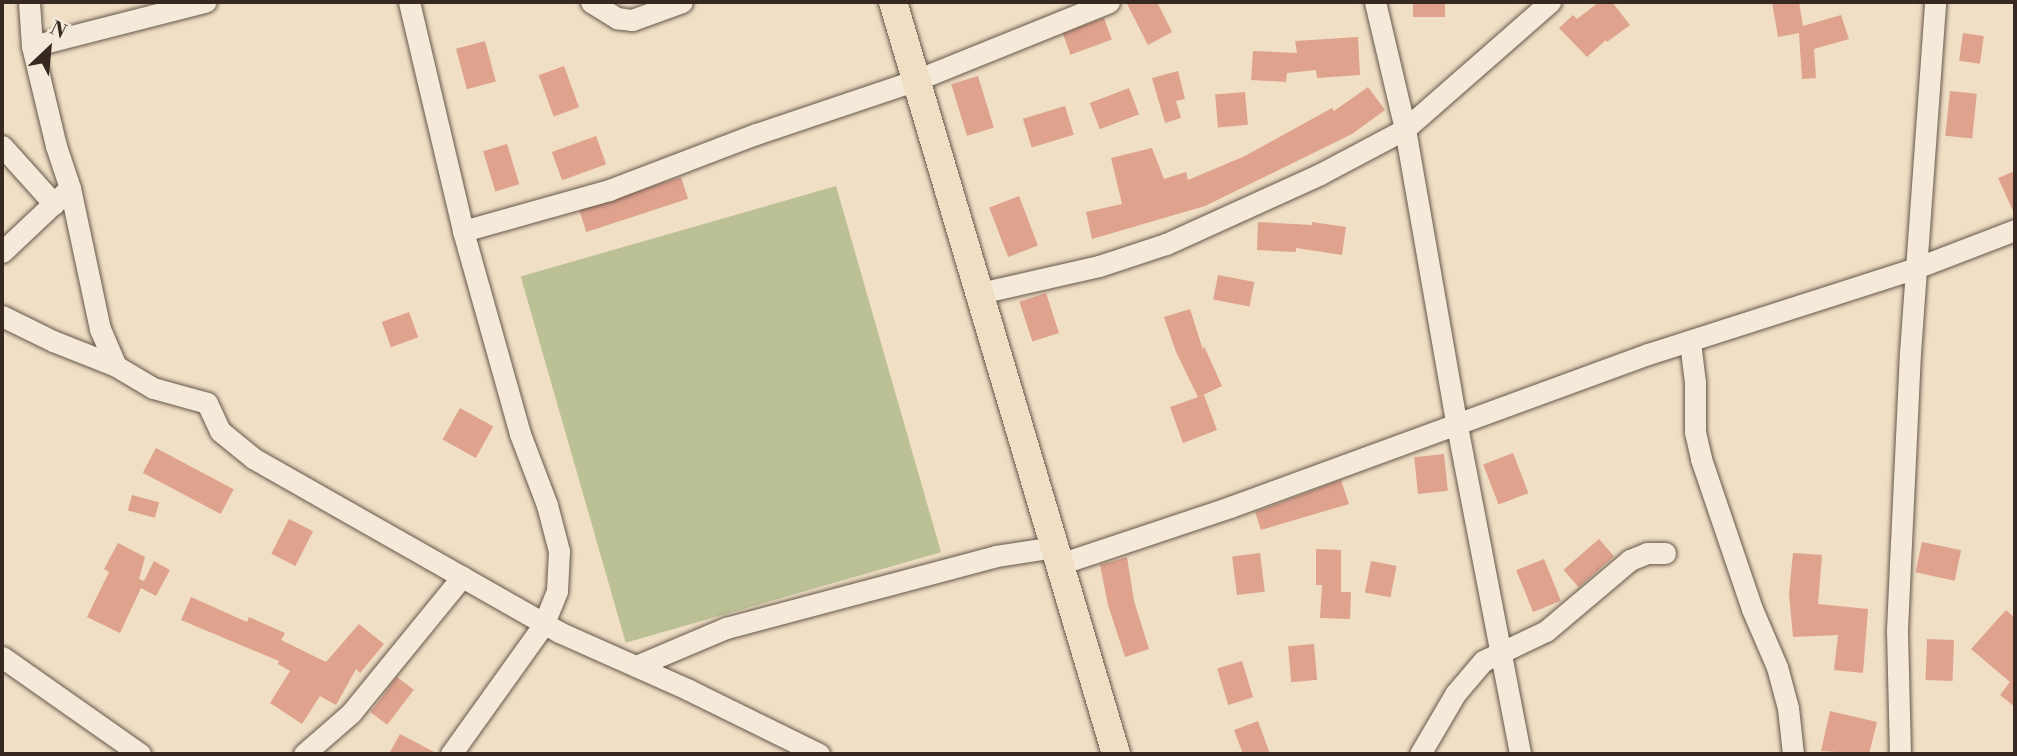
<!DOCTYPE html>
<style>
body{margin:0}
#map{position:relative;width:2017px;height:756px;overflow:hidden;background:#f0dfc5;font-family:"Libre Bodoni",serif}
div>[style]{position:absolute}
[style*='--x']{left:calc(var(--x)*1px);top:calc(var(--y)*1px);width:calc(var(--w)*1px);rotate:calc(var(--a)*1deg)}
.green>*{inset:0;background:#bbc194;transform-origin:0 0}
.building>*{inset:0;background:#dea28d;transform-origin:0 0}
.roads{filter:drop-shadow(0 0 2px #65564a) drop-shadow(0 0 2px #65564a)}
.minor>*{height:21px;margin:-10.5px;padding:0 10.5px;transform-origin:10.5px;border-radius:10.5px;background:#f5ead9}
.major>*{height:28px;margin:-14px;padding:0 14px;transform-origin:14px;border-radius:14px;background:#f0dfc5}
span{translate:-50% -50%;white-space:nowrap;text-align:center;line-height:1.15;-webkit-text-stroke:5px #f5ead9;paint-order:stroke}
.frame{position:absolute;inset:0;border:4px solid #372821;pointer-events:none}
.north{position:absolute;left:14px;top:14px;width:70px;height:70px;-webkit-text-stroke:5px #f5ead9;paint-order:stroke;rotate:26deg;font-size:19px;font-weight:700;line-height:28px;text-align:center;color:#372821}
.north::after{content:'';display:block;margin:auto;width:24px;height:32px;background:#372821;clip-path:polygon(50% 0,100% 100%,50% 72%,0 100%)}
</style>
<div id="map">
<div class="green">
<i style="left:836px;top:186px;width:381px;height:328px;rotate:74deg"></i>
</div>
<div class="building">
<i style="clip-path:polygon(1126px 2px,1157px 2px,1172px 32px,1148px 45px)"></i>
<i style="left:1413px;top:2px;width:32px;height:15px"></i>
<i style="clip-path:polygon(1599px 2px,1612px 2px,1630px 25px,1607px 42px,1606px 40px,1587px 57px,1559px 28px,1573px 15px,1577px 19px)"></i>
<i style="clip-path:polygon(1772px 2px,1799px 2px,1803px 26px,1841px 15px,1849px 39px,1814px 49px,1816px 78px,1802px 79px,1799px 33px,1778px 37px)"></i>
<i style="left:1104px;top:18px;width:23px;height:44px;rotate:70deg"></i>
<i style="left:1963px;top:33px;width:21px;height:28px;rotate:8deg"></i>
<i style="clip-path:polygon(1358px 37px,1360px 75px,1317px 78px,1316px 70px,1287px 73px,1286px 82px,1251px 80px,1253px 51px,1297px 53px,1295px 41px)"></i>
<i style="left:485px;top:41px;width:42px;height:30px;rotate:75deg"></i>
<i style="left:564px;top:66px;width:44px;height:27px;rotate:70deg"></i>
<i style="clip-path:polygon(1178px 71px,1185px 99px,1176px 101px,1181px 118px,1165px 123px,1152px 78px)"></i>
<i style="left:978px;top:76px;width:54px;height:28px;rotate:73deg"></i>
<i style="clip-path:polygon(1368px 87px,1385px 110px,1352px 134px,1205px 206px,1092px 239px,1086px 212px,1122px 204px,1111px 158px,1152px 148px,1164px 179px,1186px 172px,1188px 180px,1245px 156px,1332px 108px,1334px 111px)"></i>
<i style="left:1129px;top:88px;width:28px;height:42px;rotate:69deg"></i>
<i style="left:1950px;top:91px;width:27px;height:45px;rotate:6deg"></i>
<i style="left:1245px;top:92px;width:33px;height:30px;rotate:85deg"></i>
<i style="left:1065px;top:106px;width:30px;height:44px;rotate:73deg"></i>
<i style="left:596px;top:136px;width:30px;height:47px;rotate:70deg"></i>
<i style="left:507px;top:144px;width:42px;height:25px;rotate:73deg"></i>
<i style="clip-path:polygon(2015px 171px,2015px 215px,1998px 178px)"></i>
<i style="left:681px;top:177px;width:23px;height:107px;rotate:72deg"></i>
<i style="left:1019px;top:196px;width:53px;height:32px;rotate:69deg"></i>
<i style="clip-path:polygon(1258px 222px,1312px 225px,1312px 222px,1346px 227px,1342px 255px,1296px 248px,1296px 252px,1257px 250px)"></i>
<i style="left:1218px;top:275px;width:37px;height:25px;rotate:11deg"></i>
<i style="left:1046px;top:293px;width:42px;height:28px;rotate:72deg"></i>
<i style="clip-path:polygon(1190px 309px,1203px 350px,1204px 346px,1222px 386px,1199px 397px,1204px 395px,1217px 430px,1183px 443px,1170px 407px,1198px 397px,1176px 352px,1164px 317px)"></i>
<i style="left:409px;top:312px;width:27px;height:29px;rotate:70deg"></i>
<i style="left:460px;top:408px;width:38px;height:36px;rotate:29deg"></i>
<i style="left:156px;top:448px;width:88px;height:28px;rotate:28deg"></i>
<i style="left:1513px;top:453px;width:43px;height:32px;rotate:69deg"></i>
<i style="left:1444px;top:454px;width:37px;height:30px;rotate:84deg"></i>
<i style="clip-path:polygon(1341px 480px,1349px 504px,1261px 530px,1255px 512px)"></i>
<i style="left:132px;top:495px;width:28px;height:16px;rotate:15deg"></i>
<i style="left:289px;top:519px;width:27px;height:39px;rotate:27deg"></i>
<i style="left:1599px;top:539px;width:23px;height:47px;rotate:49deg"></i>
<i style="left:1922px;top:542px;width:40px;height:31px;rotate:12deg"></i>
<i style="clip-path:polygon(118px 543px,145px 557px,139px 579px,144px 581px,154px 561px,170px 570px,156px 596px,141px 588px,120px 633px,87px 617px,109px 572px,104px 569px)"></i>
<i style="clip-path:polygon(1316px 549px,1341px 550px,1341px 592px,1351px 592px,1350px 619px,1320px 618px,1322px 585px,1316px 585px)"></i>
<i style="left:1260px;top:553px;width:39px;height:28px;rotate:83deg"></i>
<i style="clip-path:polygon(1793px 553px,1822px 555px,1818px 604px,1868px 609px,1863px 673px,1834px 670px,1838px 635px,1793px 637px,1789px 594px)"></i>
<i style="clip-path:polygon(1127px 557px,1134px 601px,1149px 649px,1125px 657px,1108px 605px,1100px 565px)"></i>
<i style="left:1544px;top:559px;width:45px;height:30px;rotate:68deg"></i>
<i style="left:1371px;top:561px;width:26px;height:32px;rotate:11deg"></i>
<i style="clip-path:polygon(191px 597px,247px 622px,249px 617px,285px 633px,281px 640px,326px 662px,359px 624px,384px 644px,360px 673px,356px 669px,336px 705px,320px 696px,302px 724px,270px 703px,290px 671px,278px 664px,279px 661px,181px 620px)"></i>
<i style="clip-path:polygon(2006px 610px,2015px 618px,2015px 707px,2000px 695px,2010px 682px,1971px 649px)"></i>
<i style="left:1927px;top:639px;width:27px;height:41px;rotate:2deg"></i>
<i style="left:1314px;top:644px;width:36px;height:26px;rotate:85deg"></i>
<i style="left:1242px;top:661px;width:38px;height:26px;rotate:73deg"></i>
<i style="left:397px;top:677px;width:21px;height:44px;rotate:37deg"></i>
<i style="clip-path:polygon(1830px 711px,1877px 722px,1869px 754px,1821px 751px)"></i>
<i style="clip-path:polygon(1258px 721px,1270px 754px,1243px 754px,1234px 730px)"></i>
<i style="clip-path:polygon(400px 734px,438px 754px,389px 754px)"></i>
</div>
<div class="roads">
<div class="minor">
<i style="--x:29;--y:2;--w:44;--a:86.1"></i>
<i style="--x:32;--y:46;--w:103;--a:76.5"></i>
<i style="--x:56;--y:146;--w:44;--a:71.6"></i>
<i style="--x:70;--y:188;--w:144;--a:78"></i>
<i style="--x:100;--y:329;--w:40;--a:66.6"></i>
<i style="--x:116;--y:366;--w:43;--a:30.7"></i>
<i style="--x:153;--y:388;--w:56;--a:15.5"></i>
<i style="--x:207;--y:403;--w:31;--a:65"></i>
<i style="--x:220;--y:431;--w:43;--a:39.3"></i>
<i style="--x:253;--y:458;--w:352;--a:29.6"></i>
<i style="--x:559;--y:632;--w:142;--a:24"></i>
<i style="--x:689;--y:690;--w:145;--a:26.2"></i>
<i style="--x:409;--y:2;--w:235;--a:76.7"></i>
<i style="--x:463;--y:231;--w:211;--a:74.3"></i>
<i style="--x:520;--y:434;--w:76;--a:69.2"></i>
<i style="--x:547;--y:505;--w:48;--a:75.4"></i>
<i style="--x:559;--y:551;--w:40;--a:92.9"></i>
<i style="--x:557;--y:591;--w:35;--a:112"></i>
<i style="--x:544;--y:624;--w:160;--a:125.6"></i>
<i style="--x:591;--y:2;--w:31;--a:32"></i>
<i style="--x:617;--y:18;--w:15;--a:8"></i>
<i style="--x:632;--y:20;--w:53;--a:-19.8"></i>
<i style="--x:1375;--y:2;--w:130;--a:76.7"></i>
<i style="--x:1405;--y:129;--w:302;--a:80.1"></i>
<i style="--x:1457;--y:426;--w:334;--a:79.1"></i>
<i style="--x:32;--y:46;--w:179;--a:-14.3"></i>
<i style="--x:2;--y:146;--w:78;--a:48.1"></i>
<i style="--x:463;--y:231;--w:152;--a:-15.7"></i>
<i style="--x:609;--y:190;--w:157;--a:-20.9"></i>
<i style="--x:756;--y:134;--w:169;--a:-18.6"></i>
<i style="--x:916;--y:80;--w:208;--a:-22"></i>
<i style="--x:2;--y:252;--w:93;--a:-43.3"></i>
<i style="--x:980;--y:293;--w:122;--a:-12.8"></i>
<i style="--x:1099;--y:266;--w:71;--a:-18.2"></i>
<i style="--x:1166;--y:244;--w:169;--a:-24.4"></i>
<i style="--x:1320;--y:174;--w:96;--a:-27.9"></i>
<i style="--x:1405;--y:129;--w:193;--a:-41.2"></i>
<i style="--x:2;--y:316;--w:57;--a:26.1"></i>
<i style="--x:53;--y:341;--w:68;--a:21.6"></i>
<i style="--x:1690;--y:342;--w:40;--a:82.9"></i>
<i style="--x:1695;--y:382;--w:50;--a:90"></i>
<i style="--x:1695;--y:432;--w:28;--a:77"></i>
<i style="--x:1701;--y:459;--w:158;--a:71.2"></i>
<i style="--x:1752;--y:609;--w:63;--a:66.7"></i>
<i style="--x:1777;--y:667;--w:42;--a:75"></i>
<i style="--x:1788;--y:708;--w:46;--a:83.8"></i>
<i style="--x:1060;--y:564;--w:179;--a:-18.5"></i>
<i style="--x:1230;--y:507;--w:445;--a:-20.1"></i>
<i style="--x:1648;--y:354;--w:281;--a:-17.8"></i>
<i style="--x:1916;--y:268;--w:106;--a:-21"></i>
<i style="--x:2;--y:657;--w:169;--a:35.1"></i>
<i style="--x:636;--y:666;--w:98;--a:-22.9"></i>
<i style="--x:726;--y:628;--w:279;--a:-14.9"></i>
<i style="--x:996;--y:556;--w:60;--a:-8.7"></i>
<i style="--x:304;--y:754;--w:62;--a:-41.1"></i>
<i style="--x:351;--y:713;--w:176;--a:-50.8"></i>
<i style="--x:1420;--y:754;--w:69;--a:-59.7"></i>
<i style="--x:1455;--y:694;--w:43;--a:-49.7"></i>
<i style="--x:1483;--y:661;--w:70;--a:-25.5"></i>
<i style="--x:1546;--y:631;--w:110;--a:-40.2"></i>
<i style="--x:1630;--y:560;--w:18;--a:-22"></i>
<i style="--x:1647;--y:553;--w:18;--a:0"></i>
<i style="--x:1900;--y:754;--w:124;--a:-91.4"></i>
<i style="--x:1897;--y:630;--w:87;--a:-87.4"></i>
<i style="--x:1901;--y:543;--w:190;--a:-87.3"></i>
<i style="--x:1910;--y:353;--w:352;--a:-85.9"></i>
</div>
<div class="major">
<i style="--x:893;--y:2;--w:784;--a:73.48"></i>
</div>
</div>
<div class="frame"></div>
<div class="north">N</div>
</div>
